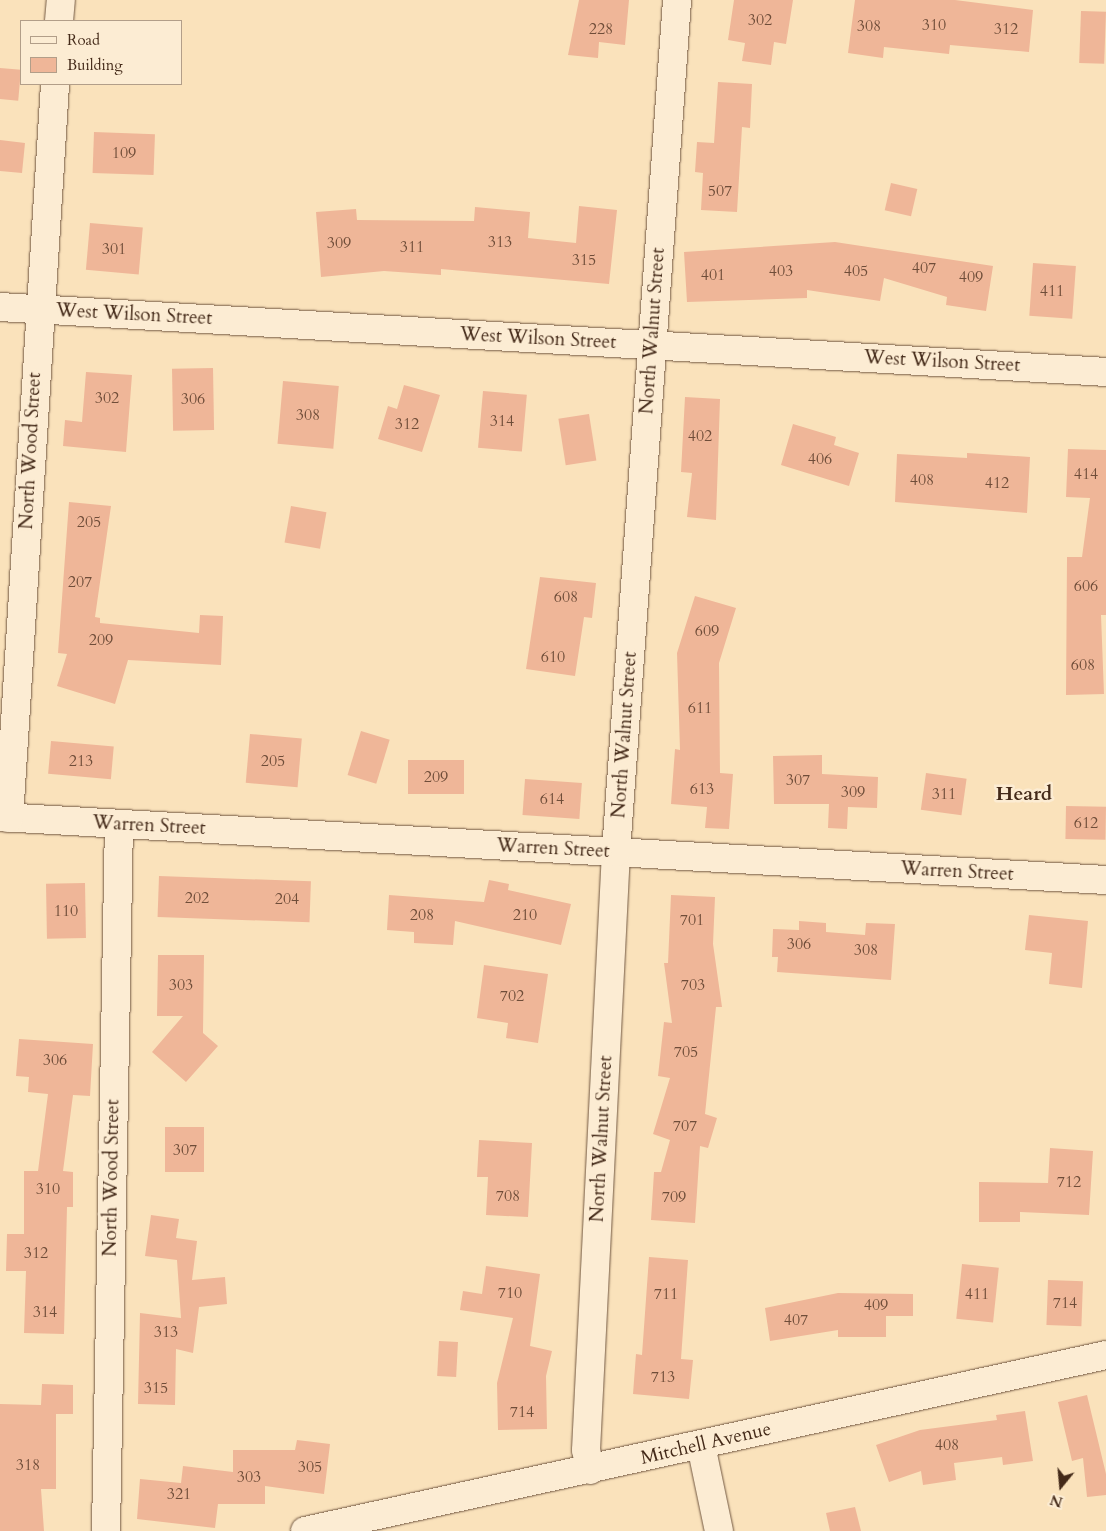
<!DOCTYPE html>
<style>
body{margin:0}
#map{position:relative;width:1106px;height:1531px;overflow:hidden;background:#fae2bb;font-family:Cardo,serif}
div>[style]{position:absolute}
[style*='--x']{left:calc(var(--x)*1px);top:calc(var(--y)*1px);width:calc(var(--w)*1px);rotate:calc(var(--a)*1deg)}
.building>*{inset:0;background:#efb698;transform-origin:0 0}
.roads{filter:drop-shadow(0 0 1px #725842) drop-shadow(0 0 1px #725842)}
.minor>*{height:28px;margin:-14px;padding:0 14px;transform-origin:14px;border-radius:14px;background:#fcecd3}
span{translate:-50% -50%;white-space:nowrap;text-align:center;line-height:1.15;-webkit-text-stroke:5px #fcecd3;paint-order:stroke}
.number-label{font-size:16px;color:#6f4d39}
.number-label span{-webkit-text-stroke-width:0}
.street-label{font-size:19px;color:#442a19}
.neighbourhood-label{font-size:20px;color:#442a19;font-weight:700}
.legend{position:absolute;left:20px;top:20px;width:162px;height:65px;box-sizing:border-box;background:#fcecd3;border:1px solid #b29e89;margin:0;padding:6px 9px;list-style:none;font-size:15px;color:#442a19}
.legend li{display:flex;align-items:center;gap:10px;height:25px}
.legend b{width:25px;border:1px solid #b29e89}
.north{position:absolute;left:1036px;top:1461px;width:50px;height:50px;-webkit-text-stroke:4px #fcecd3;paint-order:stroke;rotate:197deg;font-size:14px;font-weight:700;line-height:20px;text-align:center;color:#442a19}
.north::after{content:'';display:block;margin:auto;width:18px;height:22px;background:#442a19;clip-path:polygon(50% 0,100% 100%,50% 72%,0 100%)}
</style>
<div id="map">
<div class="building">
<i style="clip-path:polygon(579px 0,629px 0,625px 45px,599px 42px,598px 58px,568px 55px)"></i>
<i style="clip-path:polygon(734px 0,793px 0,786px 44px,774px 42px,771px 65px,742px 61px,745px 43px,728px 40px)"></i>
<i style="clip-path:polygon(855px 0,955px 0,1033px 10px,1029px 52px,950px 45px,949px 54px,884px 47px,883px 58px,848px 53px)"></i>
<i style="left:1081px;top:11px;width:25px;height:52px;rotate:2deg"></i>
<i style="left:0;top:68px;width:21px;height:31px;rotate:5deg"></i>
<i style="clip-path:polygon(718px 82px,752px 84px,750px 128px,742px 127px,737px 212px,701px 210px,703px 173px,695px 172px,697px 142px,714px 143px)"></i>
<i style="left:94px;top:132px;width:61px;height:41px;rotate:2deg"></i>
<i style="clip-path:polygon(0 140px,25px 143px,22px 173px,0 171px)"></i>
<i style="left:891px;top:183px;width:27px;height:28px;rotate:13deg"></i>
<i style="clip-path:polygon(579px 206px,617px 210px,609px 284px,441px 269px,441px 275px,384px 271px,321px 277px,316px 212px,356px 209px,357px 220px,474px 221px,475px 207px,530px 212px,528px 238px,576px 243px)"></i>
<i style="left:90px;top:223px;width:53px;height:47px;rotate:5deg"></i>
<i style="clip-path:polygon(835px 242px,993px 266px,986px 311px,946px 305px,947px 297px,884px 278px,880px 301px,807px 290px,807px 298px,687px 302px,684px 252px)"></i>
<i style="left:1033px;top:263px;width:43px;height:53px;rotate:4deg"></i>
<i style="left:213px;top:368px;width:62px;height:41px;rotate:89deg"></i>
<i style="clip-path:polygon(86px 372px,132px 375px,126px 452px,63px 446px,65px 420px,82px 422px)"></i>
<i style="left:283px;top:381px;width:56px;height:63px;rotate:5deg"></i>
<i style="clip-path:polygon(404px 385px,440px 395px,422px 452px,378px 439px,388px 406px,397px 409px)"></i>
<i style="left:483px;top:391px;width:44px;height:57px;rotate:5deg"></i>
<i style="clip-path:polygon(685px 397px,720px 399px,716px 520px,687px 517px,692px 473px,681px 472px)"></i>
<i style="left:589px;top:414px;width:47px;height:31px;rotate:81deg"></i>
<i style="clip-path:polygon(793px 424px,836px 437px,834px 445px,859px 453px,849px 486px,781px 465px)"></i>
<i style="clip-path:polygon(1068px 449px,1106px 450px,1106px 615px,1101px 615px,1104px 694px,1066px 695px,1067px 557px,1082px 557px,1090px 498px,1066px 497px)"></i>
<i style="clip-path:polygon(967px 453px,1030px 457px,1027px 513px,895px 502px,897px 454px,967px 458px)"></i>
<i style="clip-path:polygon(69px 502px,111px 506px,95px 617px,100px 618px,100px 623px,199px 633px,200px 615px,223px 616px,221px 665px,128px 660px,115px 704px,57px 686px,67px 654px,58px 653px)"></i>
<i style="left:291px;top:506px;width:36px;height:37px;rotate:10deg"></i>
<i style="clip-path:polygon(540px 577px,596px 583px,592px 618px,584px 617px,575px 676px,526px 669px)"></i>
<i style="clip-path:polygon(695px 596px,736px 608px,719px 663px,720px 773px,733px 774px,729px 829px,705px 828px,707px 807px,671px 804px,675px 749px,680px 750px,677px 653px)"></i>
<i style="left:361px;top:731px;width:30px;height:46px;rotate:17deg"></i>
<i style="left:250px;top:734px;width:52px;height:49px;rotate:5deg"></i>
<i style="left:51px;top:741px;width:63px;height:33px;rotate:5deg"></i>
<i style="clip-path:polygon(822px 755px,822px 774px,878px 777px,877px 808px,848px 807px,847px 829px,828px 828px,829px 804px,774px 804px,773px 756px)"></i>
<i style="left:408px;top:760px;width:56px;height:34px"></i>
<i style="left:926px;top:773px;width:41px;height:37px;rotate:8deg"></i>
<i style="left:525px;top:779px;width:57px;height:36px;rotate:4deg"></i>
<i style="left:1066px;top:806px;width:40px;height:33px;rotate:1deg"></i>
<i style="left:159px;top:876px;width:152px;height:41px;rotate:2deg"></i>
<i style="clip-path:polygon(489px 880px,509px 884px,508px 890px,571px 904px,561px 945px,455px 921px,453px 945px,414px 943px,414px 932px,387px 930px,389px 895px,484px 902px)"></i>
<i style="left:85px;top:883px;width:55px;height:39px;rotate:89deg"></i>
<i style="clip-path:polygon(671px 895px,715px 897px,713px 944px,722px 1007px,716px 1007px,705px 1114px,717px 1118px,708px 1148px,700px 1146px,695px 1223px,651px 1220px,654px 1172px,661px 1172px,670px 1140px,653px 1134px,670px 1078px,658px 1076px,664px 1022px,672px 1023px,664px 963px,668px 963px)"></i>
<i style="clip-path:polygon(1029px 915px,1088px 921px,1082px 988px,1049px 984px,1052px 953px,1025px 950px)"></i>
<i style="clip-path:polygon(799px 921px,826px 923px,826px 932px,865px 935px,866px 923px,895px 924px,891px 980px,777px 972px,778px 957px,772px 957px,773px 929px,799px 930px)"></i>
<i style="clip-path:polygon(158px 955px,204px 955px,203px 1033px,218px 1046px,186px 1082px,152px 1052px,183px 1016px,157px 1016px)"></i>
<i style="clip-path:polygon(484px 965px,548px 974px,538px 1043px,506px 1038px,508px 1023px,477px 1018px)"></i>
<i style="clip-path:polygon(19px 1039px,93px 1044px,90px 1096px,73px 1095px,63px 1171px,73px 1172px,73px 1207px,67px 1207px,64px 1334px,24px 1333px,26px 1271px,6px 1271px,7px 1234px,24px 1234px,24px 1171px,38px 1171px,48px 1094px,28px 1092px,29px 1077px,16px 1076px)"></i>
<i style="left:165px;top:1127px;width:39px;height:45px"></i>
<i style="clip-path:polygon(479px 1140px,532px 1143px,528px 1217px,486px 1215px,488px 1177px,477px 1177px)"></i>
<i style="clip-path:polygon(1050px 1148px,1093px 1151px,1089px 1215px,1020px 1212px,1020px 1222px,979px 1222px,979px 1182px,1048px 1183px)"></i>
<i style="clip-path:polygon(151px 1215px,179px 1219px,176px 1238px,197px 1241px,192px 1280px,225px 1277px,227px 1304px,199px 1307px,193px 1353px,176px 1349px,175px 1405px,138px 1404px,140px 1313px,181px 1318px,177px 1260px,145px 1256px)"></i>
<i style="clip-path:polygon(649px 1257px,688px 1260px,681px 1359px,693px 1360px,689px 1399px,633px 1394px,636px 1354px,642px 1355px)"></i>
<i style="left:962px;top:1264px;width:37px;height:55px;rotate:6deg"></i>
<i style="clip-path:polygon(486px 1266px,540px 1274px,530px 1346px,552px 1351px,546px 1376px,547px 1429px,498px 1430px,497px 1383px,513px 1318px,460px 1310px,463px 1291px,482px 1294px)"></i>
<i style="left:1048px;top:1280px;width:35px;height:45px;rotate:2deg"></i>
<i style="clip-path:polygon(838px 1293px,913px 1294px,913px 1316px,886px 1316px,886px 1337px,838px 1337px,838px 1330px,770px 1341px,765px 1308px)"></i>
<i style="left:439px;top:1341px;width:19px;height:35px;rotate:3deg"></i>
<i style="clip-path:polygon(42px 1384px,73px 1385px,73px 1414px,56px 1414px,56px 1489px,41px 1489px,44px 1531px,0 1531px,0 1404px,41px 1405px)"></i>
<i style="clip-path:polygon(1087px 1395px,1106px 1474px,1106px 1495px,1087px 1497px,1083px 1458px,1072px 1461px,1058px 1402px)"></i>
<i style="clip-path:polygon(1025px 1411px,1033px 1461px,1003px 1465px,1002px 1457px,954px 1463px,956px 1480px,923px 1485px,921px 1471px,889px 1482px,876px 1445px,920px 1430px,997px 1420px,996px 1415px)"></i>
<i style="clip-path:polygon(297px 1440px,330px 1444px,324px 1494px,265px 1486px,265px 1504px,218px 1504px,215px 1528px,137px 1519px,140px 1479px,181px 1483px,183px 1466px,233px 1472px,233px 1450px,295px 1450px)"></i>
<i style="clip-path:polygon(855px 1507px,861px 1531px,830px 1531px,826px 1513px)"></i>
</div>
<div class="roads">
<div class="minor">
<i style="--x:59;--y:21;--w:21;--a:-85"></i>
<i style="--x:0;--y:307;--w:1108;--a:3.36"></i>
<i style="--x:0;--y:817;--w:1108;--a:3.26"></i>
<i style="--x:9;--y:818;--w:735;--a:-86.41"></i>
<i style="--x:701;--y:1445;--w:88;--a:78.2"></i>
<i style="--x:590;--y:1470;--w:20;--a:-101"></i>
<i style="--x:586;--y:1450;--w:599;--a:-87.13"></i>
<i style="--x:616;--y:852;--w:854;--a:-85.9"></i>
<i style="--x:106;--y:1531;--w:707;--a:-88.95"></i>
<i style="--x:305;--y:1531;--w:820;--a:-12.39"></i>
</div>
</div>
<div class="number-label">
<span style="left:760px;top:20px">302</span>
<span style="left:934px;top:25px">310</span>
<span style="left:869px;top:26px">308</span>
<span style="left:601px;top:29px">228</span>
<span style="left:1006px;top:29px">312</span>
<span style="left:124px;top:153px">109</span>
<span style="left:720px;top:191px">507</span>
<span style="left:500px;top:242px">313</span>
<span style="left:339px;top:243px">309</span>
<span style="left:412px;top:247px">311</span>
<span style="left:114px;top:249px">301</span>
<span style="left:584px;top:260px">315</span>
<span style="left:924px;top:268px">407</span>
<span style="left:781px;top:271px">403</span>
<span style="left:856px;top:271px">405</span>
<span style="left:713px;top:275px">401</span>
<span style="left:971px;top:277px">409</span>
<span style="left:1052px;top:291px">411</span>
<span style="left:107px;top:398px">302</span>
<span style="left:193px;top:399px">306</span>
<span style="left:308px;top:415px">308</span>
<span style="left:502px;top:421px">314</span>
<span style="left:407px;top:424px">312</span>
<span style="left:700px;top:436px">402</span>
<span style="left:820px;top:459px">406</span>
<span style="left:1086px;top:474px">414</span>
<span style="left:922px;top:480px">408</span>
<span style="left:997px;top:483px">412</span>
<span style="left:89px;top:522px">205</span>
<span style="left:80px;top:582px">207</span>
<span style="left:1086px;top:586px">606</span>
<span style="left:566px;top:597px">608</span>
<span style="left:707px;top:631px">609</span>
<span style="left:101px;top:640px">209</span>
<span style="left:553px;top:657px">610</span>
<span style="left:1083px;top:665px">608</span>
<span style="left:700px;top:708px">611</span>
<span style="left:81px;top:761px">213</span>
<span style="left:273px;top:761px">205</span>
<span style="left:436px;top:777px">209</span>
<span style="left:798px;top:780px">307</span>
<span style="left:702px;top:789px">613</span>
<span style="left:853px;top:792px">309</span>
<span style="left:944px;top:794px">311</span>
<span style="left:552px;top:799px">614</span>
<span style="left:1086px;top:823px">612</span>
<span style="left:197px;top:898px">202</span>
<span style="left:287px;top:899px">204</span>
<span style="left:66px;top:911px">110</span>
<span style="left:422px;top:915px">208</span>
<span style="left:525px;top:915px">210</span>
<span style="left:692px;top:920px">701</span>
<span style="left:799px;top:944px">306</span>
<span style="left:866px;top:950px">308</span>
<span style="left:181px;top:985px">303</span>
<span style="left:693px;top:985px">703</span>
<span style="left:512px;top:996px">702</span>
<span style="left:686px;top:1052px">705</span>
<span style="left:55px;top:1060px">306</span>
<span style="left:685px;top:1126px">707</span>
<span style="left:185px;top:1150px">307</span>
<span style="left:1069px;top:1182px">712</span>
<span style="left:48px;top:1189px">310</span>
<span style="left:508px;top:1196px">708</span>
<span style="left:674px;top:1197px">709</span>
<span style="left:36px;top:1253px">312</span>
<span style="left:510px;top:1293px">710</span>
<span style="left:666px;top:1294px">711</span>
<span style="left:977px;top:1294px">411</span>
<span style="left:1065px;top:1303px">714</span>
<span style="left:876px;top:1305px">409</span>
<span style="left:45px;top:1312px">314</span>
<span style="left:796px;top:1320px">407</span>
<span style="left:166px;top:1332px">313</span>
<span style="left:663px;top:1377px">713</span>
<span style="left:156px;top:1388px">315</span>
<span style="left:522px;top:1412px">714</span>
<span style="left:947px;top:1445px">408</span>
<span style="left:28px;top:1465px">318</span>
<span style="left:310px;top:1467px">305</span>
<span style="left:249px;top:1477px">303</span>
<span style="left:179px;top:1494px">321</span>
</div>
<div class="street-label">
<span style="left:134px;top:315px;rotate:3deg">West Wilson Street</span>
<span style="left:653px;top:331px;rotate:-86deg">North Walnut Street</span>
<span style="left:538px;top:339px;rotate:3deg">West Wilson Street</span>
<span style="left:942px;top:362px;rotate:3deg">West Wilson Street</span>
<span style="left:31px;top:451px;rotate:-87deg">North Wood Street</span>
<span style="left:625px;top:735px;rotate:-86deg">North Walnut Street</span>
<span style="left:149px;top:826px;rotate:3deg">Warren Street</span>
<span style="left:553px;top:849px;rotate:3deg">Warren Street</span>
<span style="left:957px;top:872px;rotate:3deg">Warren Street</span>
<span style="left:602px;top:1139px;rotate:-87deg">North Walnut Street</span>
<span style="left:112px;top:1178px;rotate:-89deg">North Wood Street</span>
<span style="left:706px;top:1444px;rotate:-13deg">Mitchell Avenue</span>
</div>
<div class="neighbourhood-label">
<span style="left:1024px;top:793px">Heard</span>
</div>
<ul class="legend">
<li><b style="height:6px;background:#fcecd3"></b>Road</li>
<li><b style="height:14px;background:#efb698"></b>Building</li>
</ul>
<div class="north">N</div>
</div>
